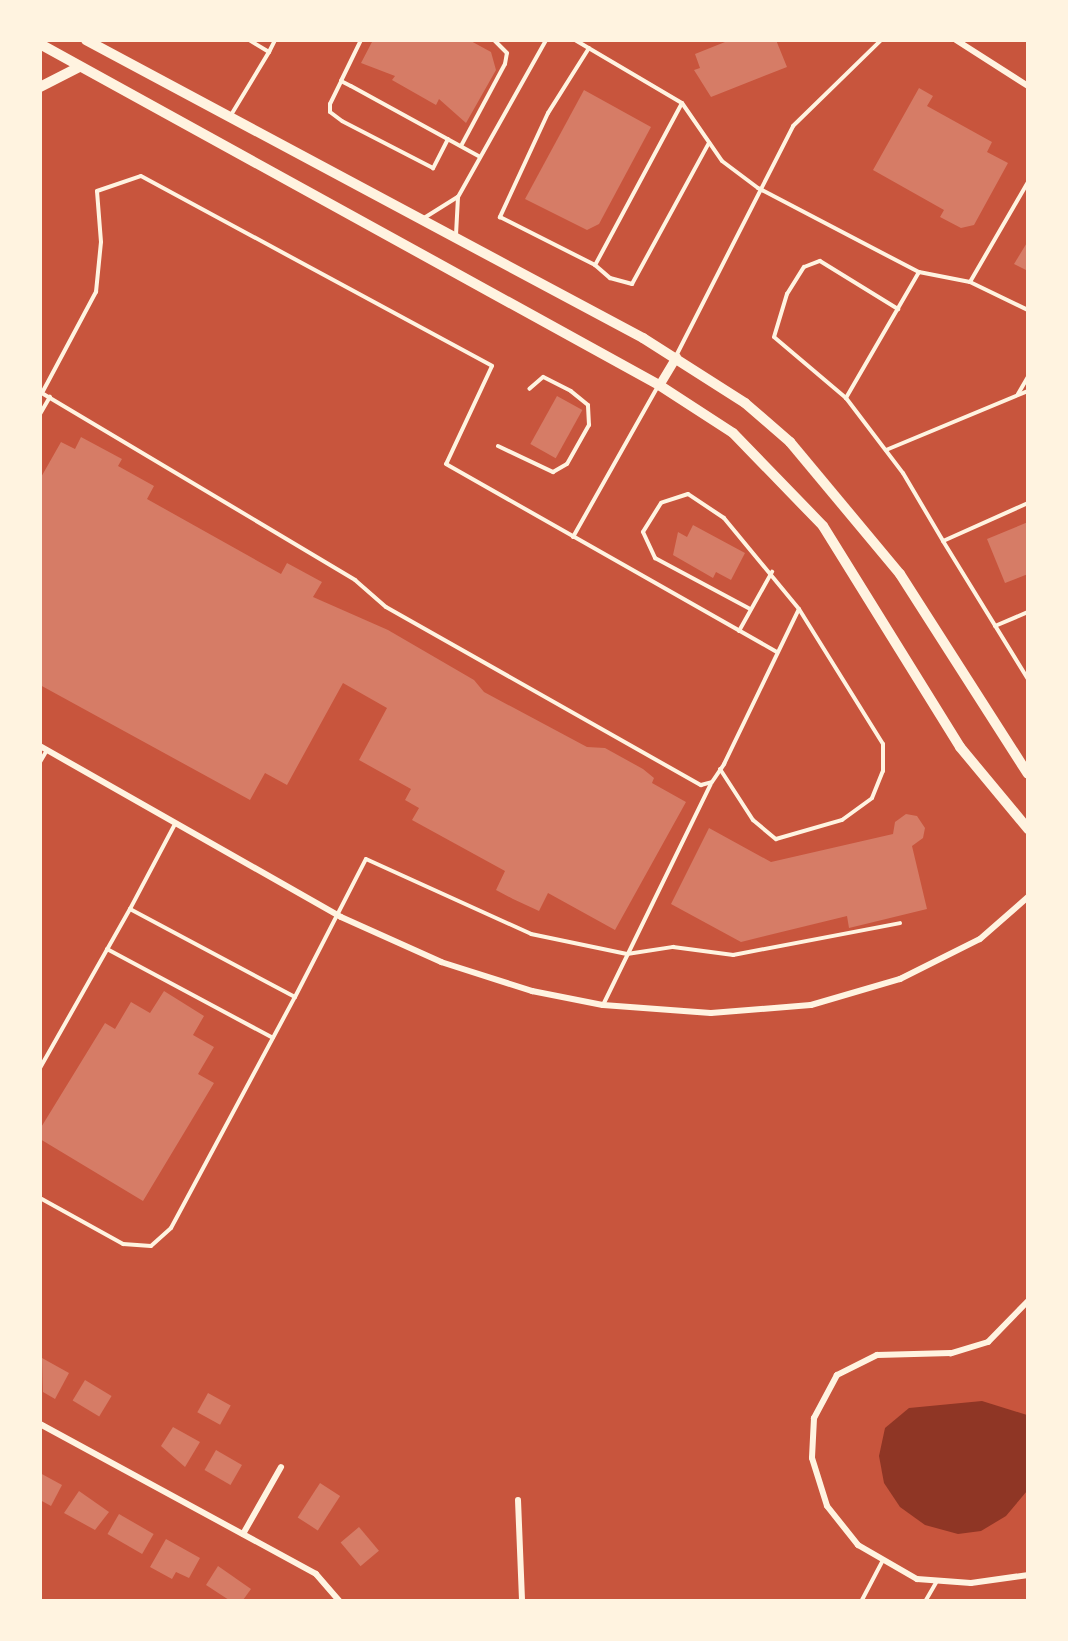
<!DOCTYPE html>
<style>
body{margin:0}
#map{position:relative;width:1068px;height:1641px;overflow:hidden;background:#c8553d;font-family:Barlow,sans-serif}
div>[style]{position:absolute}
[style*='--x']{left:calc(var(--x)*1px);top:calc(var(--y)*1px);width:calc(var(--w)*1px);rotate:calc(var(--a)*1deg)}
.water>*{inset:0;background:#8f3625}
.building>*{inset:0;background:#d67c66;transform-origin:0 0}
.service>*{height:4px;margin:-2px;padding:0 2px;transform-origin:2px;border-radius:2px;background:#fff3e0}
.minor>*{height:6px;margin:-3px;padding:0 3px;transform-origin:3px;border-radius:3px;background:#fff3e0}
.tertiary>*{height:9px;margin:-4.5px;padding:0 4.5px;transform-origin:4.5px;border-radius:4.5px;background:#fff3e0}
.secondary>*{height:10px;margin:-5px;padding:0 5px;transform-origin:5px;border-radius:5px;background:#fff3e0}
span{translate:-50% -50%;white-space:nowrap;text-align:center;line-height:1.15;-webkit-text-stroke:6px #fff3e0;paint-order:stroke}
.frame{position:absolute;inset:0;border:42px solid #fff3e0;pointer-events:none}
</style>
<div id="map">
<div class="water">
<i style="clip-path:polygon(982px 1401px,1027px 1415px,1027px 1491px,1006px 1516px,981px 1531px,958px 1534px,925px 1525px,900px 1507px,884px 1483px,879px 1456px,885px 1428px,909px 1408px)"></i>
</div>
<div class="building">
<i style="clip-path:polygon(373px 40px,469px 40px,491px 52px,496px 70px,466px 123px,439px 99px,436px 105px,392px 80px,395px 76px,361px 63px)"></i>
<i style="clip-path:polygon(730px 40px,776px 40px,787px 67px,711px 97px,694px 70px,700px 68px,695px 54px)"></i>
<i style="clip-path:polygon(919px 88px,933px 96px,927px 106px,992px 142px,987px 152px,1008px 163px,974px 225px,961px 228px,940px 217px,944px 210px,873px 170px)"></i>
<i style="clip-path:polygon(584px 90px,651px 127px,599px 224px,587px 230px,525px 199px)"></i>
<i style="clip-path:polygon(1028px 241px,1028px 271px,1014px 264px)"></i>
<i style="left:557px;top:396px;width:29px;height:55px;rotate:29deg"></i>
<i style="clip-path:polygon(81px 437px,122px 459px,118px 466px,154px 486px,147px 499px,281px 574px,287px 563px,322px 582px,313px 597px,388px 630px,474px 680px,484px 692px,587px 747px,605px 748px,643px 769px,654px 778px,652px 783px,686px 802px,615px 930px,548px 893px,539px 911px,513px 899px,496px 890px,505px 871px,412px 820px,419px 808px,405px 800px,411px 789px,359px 760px,387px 708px,343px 683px,287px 785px,265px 773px,250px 800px,40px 685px,40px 479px,61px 442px,75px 449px)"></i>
<i style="clip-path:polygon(1028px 522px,1028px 574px,1005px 583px,987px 539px)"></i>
<i style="clip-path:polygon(693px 525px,745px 553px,731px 580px,716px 572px,713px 578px,673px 555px,678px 532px,687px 537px)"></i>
<i style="clip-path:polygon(906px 814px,917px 816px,925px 828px,923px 838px,912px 846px,927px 909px,849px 928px,847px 916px,741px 942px,671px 904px,709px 828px,771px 862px,893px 834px,895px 822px)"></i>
<i style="clip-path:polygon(164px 991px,204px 1016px,193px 1035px,214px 1047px,198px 1074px,214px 1083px,143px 1201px,40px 1139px,40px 1129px,105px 1023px,115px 1029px,131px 1002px,150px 1013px)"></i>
<i style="clip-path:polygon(42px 1358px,69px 1373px,55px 1399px,43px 1392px)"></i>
<i style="left:85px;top:1380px;width:31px;height:24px;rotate:31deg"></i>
<i style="left:208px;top:1393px;width:26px;height:22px;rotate:29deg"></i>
<i style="clip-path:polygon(173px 1427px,200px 1442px,185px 1467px,161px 1446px)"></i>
<i style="left:216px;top:1450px;width:30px;height:23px;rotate:30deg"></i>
<i style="clip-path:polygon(40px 1473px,62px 1485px,51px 1506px,40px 1500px)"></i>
<i style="left:320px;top:1483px;width:24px;height:41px;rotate:33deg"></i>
<i style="clip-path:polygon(79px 1491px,109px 1512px,95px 1530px,64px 1513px)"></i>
<i style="left:119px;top:1514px;width:40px;height:23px;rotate:30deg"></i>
<i style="left:359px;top:1527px;width:31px;height:24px;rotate:50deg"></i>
<i style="clip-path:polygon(166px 1539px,200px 1558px,189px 1578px,176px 1572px,172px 1579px,150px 1567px)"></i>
<i style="clip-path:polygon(218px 1566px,251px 1589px,243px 1600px,229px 1600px,206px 1585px)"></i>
</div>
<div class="service">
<i style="--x:575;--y:40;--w:124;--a:30.5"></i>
<i style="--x:682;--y:103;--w:70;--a:55.4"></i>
<i style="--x:722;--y:161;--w:45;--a:36.9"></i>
<i style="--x:758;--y:188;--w:182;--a:27.6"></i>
<i style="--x:919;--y:272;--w:52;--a:11.1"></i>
<i style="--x:970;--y:282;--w:116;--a:-59.9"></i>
<i style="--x:589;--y:48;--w:77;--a:122.2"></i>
<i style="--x:548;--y:113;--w:115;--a:114.8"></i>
<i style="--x:500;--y:217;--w:106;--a:26.8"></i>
<i style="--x:269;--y:52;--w:13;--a:-63"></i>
<i style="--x:341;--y:81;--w:46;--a:-64"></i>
<i style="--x:682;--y:103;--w:184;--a:118.2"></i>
<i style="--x:595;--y:265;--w:20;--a:41"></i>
<i style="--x:610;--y:278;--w:23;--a:15"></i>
<i style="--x:632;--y:284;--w:161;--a:-61.4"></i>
<i style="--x:231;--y:115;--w:74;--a:-58.9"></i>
<i style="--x:269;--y:52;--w:23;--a:-149"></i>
<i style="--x:448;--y:139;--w:33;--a:117"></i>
<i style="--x:433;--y:168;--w:102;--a:-152.7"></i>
<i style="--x:342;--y:121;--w:15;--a:-143"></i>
<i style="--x:330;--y:112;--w:8;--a:-90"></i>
<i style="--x:330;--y:104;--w:25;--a:-64"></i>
<i style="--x:341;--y:81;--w:11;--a:27"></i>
<i style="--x:351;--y:86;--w:147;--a:28.8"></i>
<i style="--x:461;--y:146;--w:93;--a:-61.8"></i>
<i style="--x:505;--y:64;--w:11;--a:-80"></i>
<i style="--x:507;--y:53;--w:18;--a:-135"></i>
<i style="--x:424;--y:218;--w:40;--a:-32"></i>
<i style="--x:456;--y:235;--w:38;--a:-87"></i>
<i style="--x:458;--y:197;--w:180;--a:-60.7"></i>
<i style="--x:919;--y:272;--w:146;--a:120.1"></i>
<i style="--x:846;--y:398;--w:94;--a:52.8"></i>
<i style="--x:903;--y:473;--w:79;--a:59.5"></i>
<i style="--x:970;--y:282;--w:64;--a:25.8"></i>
<i style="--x:676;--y:356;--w:258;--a:-63"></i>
<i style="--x:793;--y:126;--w:123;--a:-44.3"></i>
<i style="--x:40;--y:392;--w:367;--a:30.8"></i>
<i style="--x:355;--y:580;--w:41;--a:41.1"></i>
<i style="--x:386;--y:607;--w:362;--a:29.5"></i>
<i style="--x:701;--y:785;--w:11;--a:-15"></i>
<i style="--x:712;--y:782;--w:22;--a:-56"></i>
<i style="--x:724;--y:764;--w:172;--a:-64.2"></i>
<i style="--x:799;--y:609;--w:118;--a:-129.5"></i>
<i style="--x:724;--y:518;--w:43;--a:-146.3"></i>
<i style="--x:688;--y:494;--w:28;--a:162"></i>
<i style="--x:661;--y:503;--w:34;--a:122"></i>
<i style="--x:643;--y:532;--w:29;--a:65"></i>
<i style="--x:655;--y:558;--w:108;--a:28.2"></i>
<i style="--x:42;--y:393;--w:115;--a:-61.9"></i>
<i style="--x:96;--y:292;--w:50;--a:-84.3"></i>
<i style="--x:101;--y:242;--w:51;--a:-94.5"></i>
<i style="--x:97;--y:191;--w:46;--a:-18.8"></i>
<i style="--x:141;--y:176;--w:399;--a:28.4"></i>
<i style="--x:492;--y:366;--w:108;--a:115.1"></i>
<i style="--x:446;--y:464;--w:381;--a:29.6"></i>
<i style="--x:1018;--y:394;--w:20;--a:-60"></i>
<i style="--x:846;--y:398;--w:94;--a:-139.7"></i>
<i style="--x:774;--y:337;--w:45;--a:-73.2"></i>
<i style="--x:787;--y:294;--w:32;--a:-58"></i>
<i style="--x:804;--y:267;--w:17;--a:-21"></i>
<i style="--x:820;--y:261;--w:92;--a:31.6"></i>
<i style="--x:40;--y:414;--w:20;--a:-60"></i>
<i style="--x:498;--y:446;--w:61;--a:25.3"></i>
<i style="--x:553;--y:472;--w:16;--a:-30"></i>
<i style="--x:567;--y:464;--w:45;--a:-60.6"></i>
<i style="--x:589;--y:425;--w:20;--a:-93"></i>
<i style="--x:588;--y:405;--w:22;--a:-141"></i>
<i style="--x:571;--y:391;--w:31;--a:-153"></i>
<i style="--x:543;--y:377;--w:18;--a:139"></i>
<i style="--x:886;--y:450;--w:154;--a:-22.6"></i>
<i style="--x:1028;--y:503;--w:93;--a:155.9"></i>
<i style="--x:943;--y:541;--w:162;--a:58.4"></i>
<i style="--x:573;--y:537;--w:173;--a:-60.6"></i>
<i style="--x:995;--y:626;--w:36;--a:-23"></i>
<i style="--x:739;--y:631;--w:68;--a:-60.8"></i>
<i style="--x:40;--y:762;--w:14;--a:-60"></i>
<i style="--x:720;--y:769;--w:61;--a:57.1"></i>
<i style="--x:753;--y:820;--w:30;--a:40"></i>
<i style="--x:776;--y:839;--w:69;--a:-16.1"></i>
<i style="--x:842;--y:820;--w:37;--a:-36"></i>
<i style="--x:872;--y:798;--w:29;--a:-68"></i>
<i style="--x:883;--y:771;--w:27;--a:-90"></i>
<i style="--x:883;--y:744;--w:159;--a:-121.9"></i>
<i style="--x:175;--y:824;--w:96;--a:117.9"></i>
<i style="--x:130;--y:909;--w:187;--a:28.1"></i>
<i style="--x:295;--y:997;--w:155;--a:-62.8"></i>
<i style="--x:366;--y:859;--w:181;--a:24.4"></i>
<i style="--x:531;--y:934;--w:98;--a:11.8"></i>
<i style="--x:627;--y:954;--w:47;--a:-8.7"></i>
<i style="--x:673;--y:947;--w:61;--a:7.6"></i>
<i style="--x:733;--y:955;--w:170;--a:-10.8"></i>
<i style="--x:107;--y:949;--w:188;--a:28.2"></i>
<i style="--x:603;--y:1005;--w:246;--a:-64"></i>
<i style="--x:40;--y:1068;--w:183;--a:-60.5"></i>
<i style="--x:40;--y:1198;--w:95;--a:29"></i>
<i style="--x:123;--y:1244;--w:28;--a:4"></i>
<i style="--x:151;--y:1246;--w:27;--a:-42"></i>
<i style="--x:171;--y:1228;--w:262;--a:-61.8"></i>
<i style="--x:862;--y:1600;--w:45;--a:-62.3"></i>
<i style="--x:926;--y:1600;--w:22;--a:-60"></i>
</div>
<div class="minor">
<i style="--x:956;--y:40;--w:85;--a:32.6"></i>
<i style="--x:40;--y:746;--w:346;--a:29.6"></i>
<i style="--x:341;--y:917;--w:110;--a:24.2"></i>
<i style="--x:441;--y:962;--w:96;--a:17.7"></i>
<i style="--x:532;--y:991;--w:72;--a:11.2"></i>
<i style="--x:603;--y:1005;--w:108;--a:4.2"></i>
<i style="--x:711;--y:1013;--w:100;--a:-4.6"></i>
<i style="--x:811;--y:1005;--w:93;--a:-16.3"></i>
<i style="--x:900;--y:979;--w:89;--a:-26.6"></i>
<i style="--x:980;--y:939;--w:64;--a:-41.2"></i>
<i style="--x:1028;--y:1301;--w:57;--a:134.3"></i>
<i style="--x:988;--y:1342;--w:39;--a:163"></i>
<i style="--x:951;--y:1353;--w:74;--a:178.5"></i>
<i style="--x:877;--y:1355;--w:45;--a:153.4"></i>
<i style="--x:837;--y:1375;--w:49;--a:118.1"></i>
<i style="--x:814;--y:1418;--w:40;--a:92.9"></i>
<i style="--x:812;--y:1458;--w:50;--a:72.6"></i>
<i style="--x:827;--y:1506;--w:50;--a:51.5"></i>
<i style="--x:858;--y:1545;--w:68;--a:30"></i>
<i style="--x:917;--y:1579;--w:54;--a:4.2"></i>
<i style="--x:971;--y:1583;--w:58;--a:-8"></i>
<i style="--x:40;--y:1424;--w:314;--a:28.5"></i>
<i style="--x:316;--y:1574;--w:35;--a:49"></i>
<i style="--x:518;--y:1500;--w:100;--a:87.7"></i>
<i style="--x:243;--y:1534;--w:77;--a:-60.4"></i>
</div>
<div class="tertiary">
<i style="--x:659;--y:385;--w:33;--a:-59"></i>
</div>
<div class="secondary">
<i style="--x:86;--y:40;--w:632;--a:28.15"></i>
<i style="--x:643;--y:338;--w:121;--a:32.5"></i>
<i style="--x:745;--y:403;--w:60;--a:40.9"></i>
<i style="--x:790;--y:442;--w:172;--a:50.2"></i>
<i style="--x:900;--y:574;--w:237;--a:57.4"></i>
<i style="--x:40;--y:44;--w:707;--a:28.85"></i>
<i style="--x:659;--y:385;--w:88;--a:33"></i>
<i style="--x:733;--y:433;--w:129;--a:45.9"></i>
<i style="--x:823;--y:526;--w:260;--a:58.2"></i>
<i style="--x:960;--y:747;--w:107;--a:50.3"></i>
<i style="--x:40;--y:87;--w:44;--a:-27.1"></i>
</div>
<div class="frame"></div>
</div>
